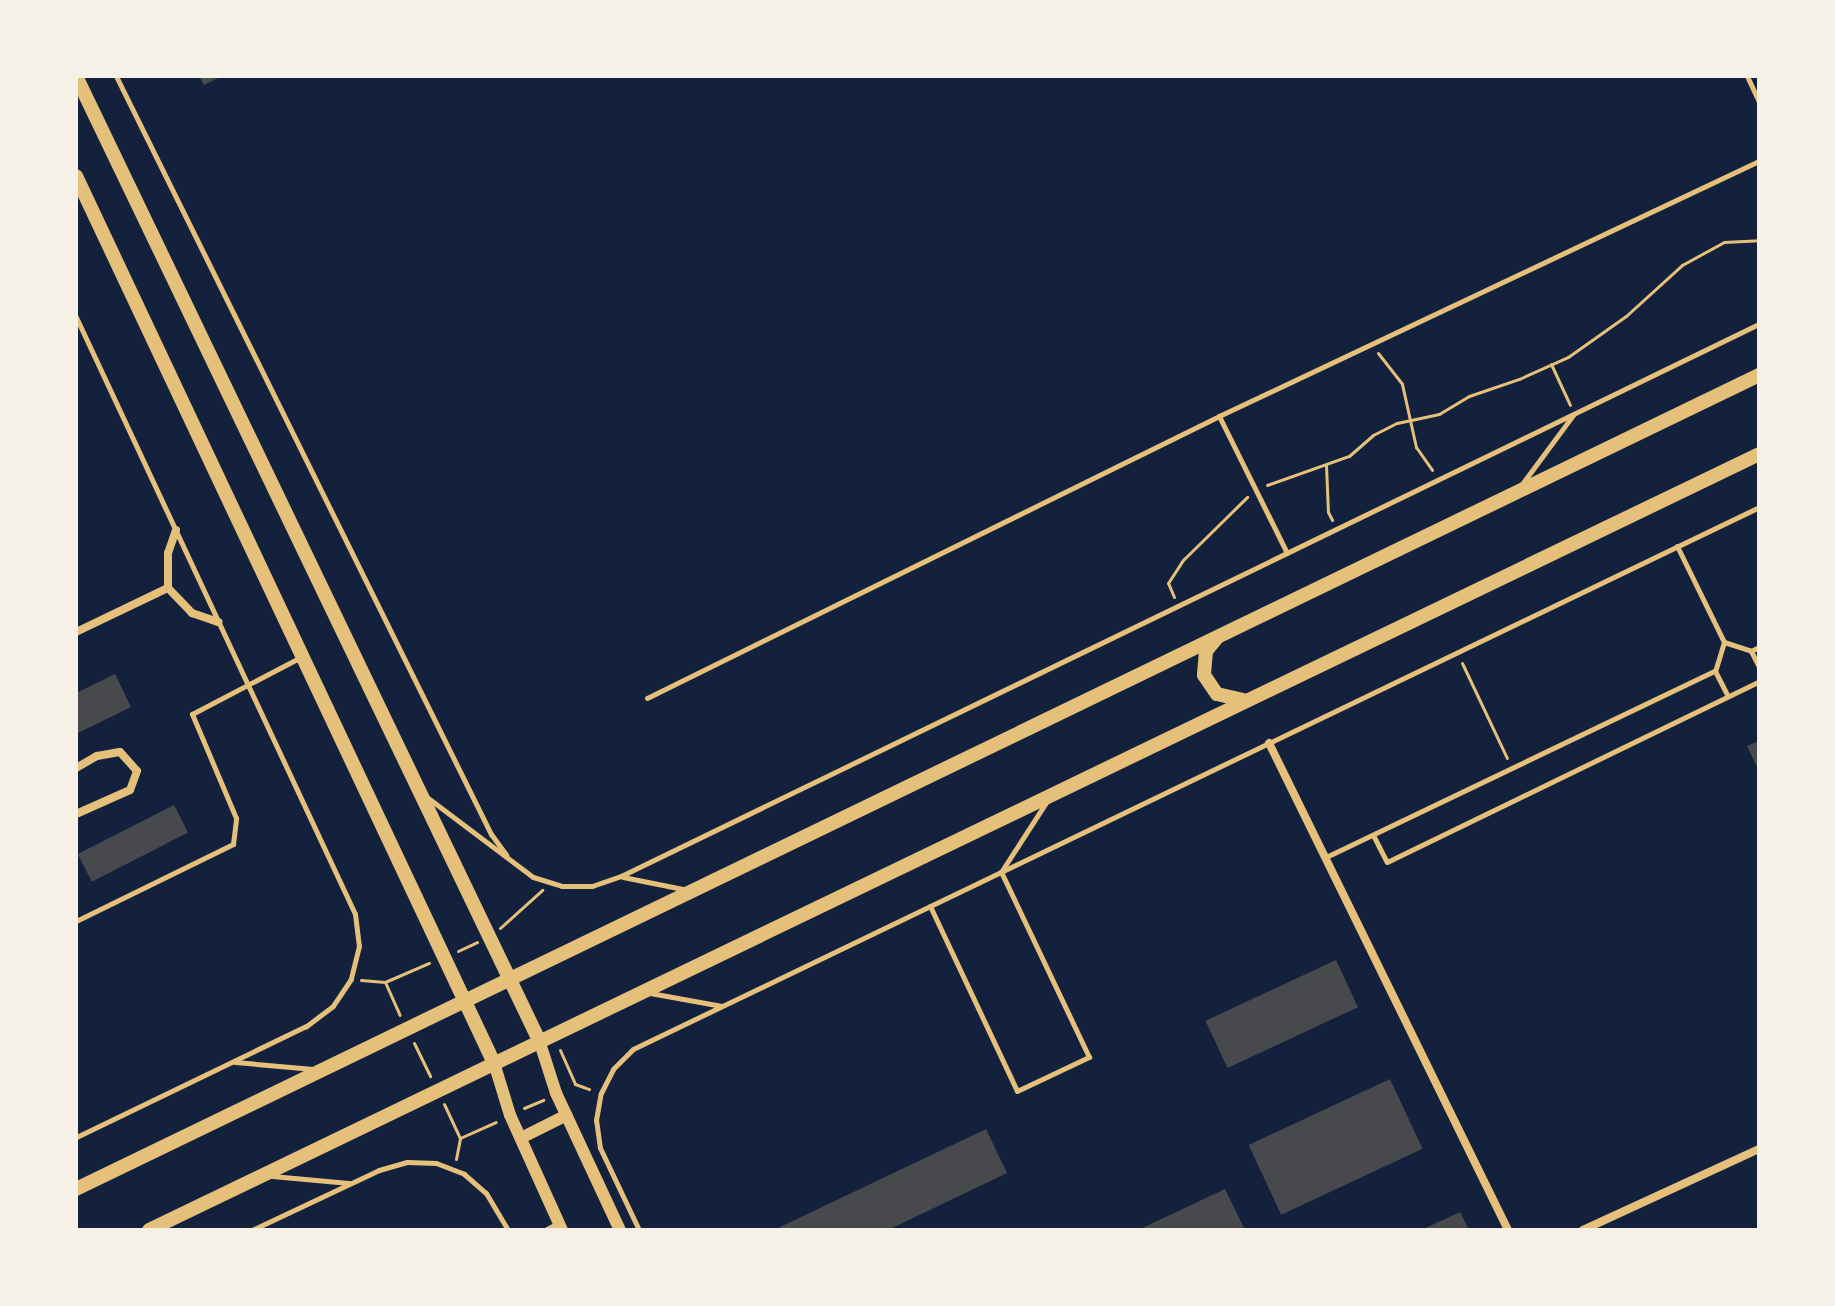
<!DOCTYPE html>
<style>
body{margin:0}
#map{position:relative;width:1835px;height:1306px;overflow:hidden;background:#14213d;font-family:Signika,sans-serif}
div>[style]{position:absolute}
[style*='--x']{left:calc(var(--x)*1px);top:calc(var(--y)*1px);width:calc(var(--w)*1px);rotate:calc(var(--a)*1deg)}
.building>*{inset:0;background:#48494c;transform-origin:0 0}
.path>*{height:3px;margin:-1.5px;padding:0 1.5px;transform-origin:1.5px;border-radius:1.5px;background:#e5c07b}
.service>*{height:5px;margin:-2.5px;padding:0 2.5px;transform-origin:2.5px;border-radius:2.5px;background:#e5c07b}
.minor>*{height:8px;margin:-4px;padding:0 4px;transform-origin:4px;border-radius:4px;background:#e5c07b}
.tertiary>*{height:12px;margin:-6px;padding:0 6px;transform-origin:6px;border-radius:6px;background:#e5c07b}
.secondary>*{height:14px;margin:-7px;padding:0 7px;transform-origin:7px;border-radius:7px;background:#e5c07b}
.primary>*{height:14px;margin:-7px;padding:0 7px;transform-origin:7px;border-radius:7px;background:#e5c07b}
span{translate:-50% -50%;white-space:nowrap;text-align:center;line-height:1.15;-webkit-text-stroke:8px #f6f1e7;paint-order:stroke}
.frame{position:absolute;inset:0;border:78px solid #f6f1e7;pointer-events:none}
</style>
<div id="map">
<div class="building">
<i style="clip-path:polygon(199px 76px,222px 76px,204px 85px)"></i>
<i style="clip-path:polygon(115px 674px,131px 707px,76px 734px,76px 693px)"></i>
<i style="clip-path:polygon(1759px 741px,1759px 771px,1747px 746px)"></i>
<i style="left:174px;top:805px;width:31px;height:108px;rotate:63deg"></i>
<i style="left:1336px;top:960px;width:52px;height:144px;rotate:65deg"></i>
<i style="left:1390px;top:1079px;width:77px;height:156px;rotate:65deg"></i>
<i style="clip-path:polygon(986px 1129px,1007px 1173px,888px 1230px,782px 1230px,780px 1227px)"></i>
<i style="clip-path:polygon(1225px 1189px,1245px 1230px,1138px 1230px)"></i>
<i style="clip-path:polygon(1460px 1212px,1469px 1230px,1421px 1230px)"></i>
</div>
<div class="path">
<i style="--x:1378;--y:353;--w:39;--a:52"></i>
<i style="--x:1402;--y:384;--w:65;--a:77.5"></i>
<i style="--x:1416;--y:447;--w:28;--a:55"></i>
<i style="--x:1551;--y:364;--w:45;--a:65.1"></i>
<i style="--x:1326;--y:465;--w:47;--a:87.6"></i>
<i style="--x:1328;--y:512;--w:9;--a:63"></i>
<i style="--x:1267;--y:485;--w:87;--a:-19.5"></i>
<i style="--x:1349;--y:456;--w:32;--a:-41"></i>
<i style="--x:1373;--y:435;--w:27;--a:-27"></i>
<i style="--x:1397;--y:423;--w:43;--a:-12.1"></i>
<i style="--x:1439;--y:414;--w:35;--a:-31"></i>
<i style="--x:1469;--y:396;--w:53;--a:-18.8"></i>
<i style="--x:1519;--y:379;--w:54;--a:-24.2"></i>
<i style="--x:1568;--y:357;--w:71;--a:-35.3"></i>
<i style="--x:1626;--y:316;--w:76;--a:-42.3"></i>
<i style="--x:1682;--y:265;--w:48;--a:-28.7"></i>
<i style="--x:1724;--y:242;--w:35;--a:-3"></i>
<i style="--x:1174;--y:597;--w:15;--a:-113"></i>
<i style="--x:1168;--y:583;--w:27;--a:-57"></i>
<i style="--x:1183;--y:560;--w:90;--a:-44.5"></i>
<i style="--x:1462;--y:663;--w:105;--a:64.7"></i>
<i style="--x:500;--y:928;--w:57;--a:-42.1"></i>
<i style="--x:458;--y:951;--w:21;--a:-25"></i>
<i style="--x:361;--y:980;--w:24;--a:5"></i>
<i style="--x:385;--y:982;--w:48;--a:-23.4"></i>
<i style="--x:385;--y:982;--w:36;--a:66"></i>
<i style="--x:414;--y:1043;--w:37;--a:64"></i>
<i style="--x:560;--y:1050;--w:37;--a:66"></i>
<i style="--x:575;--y:1084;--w:15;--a:20"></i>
<i style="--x:444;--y:1104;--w:38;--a:65"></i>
<i style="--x:524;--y:1108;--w:21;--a:-23"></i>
<i style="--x:456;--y:1159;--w:21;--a:-79"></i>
<i style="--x:460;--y:1138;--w:39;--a:-24"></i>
</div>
<div class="service">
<i style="--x:116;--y:76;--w:846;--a:63.68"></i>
<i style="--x:491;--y:834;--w:26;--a:54"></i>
<i style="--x:1747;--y:76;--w:29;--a:65"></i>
<i style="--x:76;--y:317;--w:659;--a:64.95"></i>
<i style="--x:355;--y:914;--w:32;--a:83"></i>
<i style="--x:359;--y:946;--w:34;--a:104"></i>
<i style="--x:351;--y:979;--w:32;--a:124"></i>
<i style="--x:333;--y:1006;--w:34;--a:143"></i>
<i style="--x:306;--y:1026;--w:255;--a:154.2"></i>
<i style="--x:1219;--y:416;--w:153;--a:63.6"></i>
<i style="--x:1522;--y:484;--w:86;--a:-53.5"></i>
<i style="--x:1677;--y:546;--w:107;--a:63.9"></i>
<i style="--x:1724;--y:642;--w:30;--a:107"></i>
<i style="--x:1715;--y:671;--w:28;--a:63"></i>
<i style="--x:1724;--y:642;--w:28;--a:18"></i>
<i style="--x:1751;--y:651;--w:18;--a:63"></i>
<i style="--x:1751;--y:651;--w:9;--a:-27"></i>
<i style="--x:647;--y:698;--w:638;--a:-26.24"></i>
<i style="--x:1219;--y:416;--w:597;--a:-25.28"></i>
<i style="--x:428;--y:798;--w:131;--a:37"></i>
<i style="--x:533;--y:877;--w:30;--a:17"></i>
<i style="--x:562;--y:886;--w:30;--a:0"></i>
<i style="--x:592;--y:886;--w:31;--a:-19"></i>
<i style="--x:621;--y:876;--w:1265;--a:-25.88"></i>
<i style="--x:1373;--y:835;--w:30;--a:63"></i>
<i style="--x:1387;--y:862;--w:414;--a:-25.9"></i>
<i style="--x:1326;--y:857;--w:431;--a:-25.6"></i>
<i style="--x:623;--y:877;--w:66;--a:11.3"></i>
<i style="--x:930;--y:906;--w:204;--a:64.8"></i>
<i style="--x:1017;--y:1091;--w:80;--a:-25.3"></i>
<i style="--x:1089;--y:1057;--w:205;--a:-115.4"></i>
<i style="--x:1001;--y:872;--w:85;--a:-57.1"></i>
<i style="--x:76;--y:921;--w:175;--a:-26.1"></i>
<i style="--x:233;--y:844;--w:26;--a:-83"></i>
<i style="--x:236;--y:818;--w:113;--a:-112.9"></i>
<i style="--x:192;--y:714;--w:123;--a:-27.6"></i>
<i style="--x:650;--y:993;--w:73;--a:10.2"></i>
<i style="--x:235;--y:1062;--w:78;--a:5.1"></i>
<i style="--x:272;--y:1176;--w:77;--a:5.2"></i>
<i style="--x:252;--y:1230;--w:140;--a:-25.3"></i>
<i style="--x:379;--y:1170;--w:29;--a:-16"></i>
<i style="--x:407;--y:1162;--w:29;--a:2"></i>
<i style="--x:436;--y:1163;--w:30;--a:21"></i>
<i style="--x:464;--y:1174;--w:29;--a:41"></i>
<i style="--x:486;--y:1193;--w:43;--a:59.3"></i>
<i style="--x:545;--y:1230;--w:15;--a:-28"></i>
<i style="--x:639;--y:1230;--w:91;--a:-115.4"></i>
<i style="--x:600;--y:1148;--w:28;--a:-98"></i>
<i style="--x:596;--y:1120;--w:27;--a:-80"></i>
<i style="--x:601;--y:1093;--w:27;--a:-63"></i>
<i style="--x:613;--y:1069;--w:28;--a:-45"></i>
<i style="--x:633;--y:1049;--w:1250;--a:-25.7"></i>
</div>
<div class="minor">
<i style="--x:176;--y:530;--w:24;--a:109"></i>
<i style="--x:168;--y:553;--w:35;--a:90"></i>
<i style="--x:168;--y:588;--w:35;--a:46"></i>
<i style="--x:192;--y:613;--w:28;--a:19"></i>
<i style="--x:76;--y:632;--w:102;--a:-25.6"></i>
<i style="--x:1269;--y:743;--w:542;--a:63.86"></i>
<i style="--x:76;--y:768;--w:24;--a:-30"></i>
<i style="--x:97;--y:756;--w:23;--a:-10"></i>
<i style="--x:120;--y:752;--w:25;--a:48"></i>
<i style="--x:137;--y:771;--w:20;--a:110"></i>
<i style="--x:130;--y:790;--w:59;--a:156"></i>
<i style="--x:1583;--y:1230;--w:194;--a:-24.7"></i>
</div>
<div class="tertiary">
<i style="--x:539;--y:1040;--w:56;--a:72.2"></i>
<i style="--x:556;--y:1093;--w:151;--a:65"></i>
<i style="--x:494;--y:1063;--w:54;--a:72.9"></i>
<i style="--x:510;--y:1115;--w:126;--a:65.7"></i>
<i style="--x:521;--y:1138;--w:51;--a:-26.6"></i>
</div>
<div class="secondary">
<i style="--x:76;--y:76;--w:1069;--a:64.35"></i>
<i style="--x:76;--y:176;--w:981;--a:64.77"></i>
</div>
<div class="primary">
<i style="--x:1216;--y:639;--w:16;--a:130"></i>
<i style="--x:1206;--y:651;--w:24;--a:95"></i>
<i style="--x:1204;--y:675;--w:23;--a:56"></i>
<i style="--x:1217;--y:694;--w:27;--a:13"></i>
<i style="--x:76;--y:1189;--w:1870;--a:-25.81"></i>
<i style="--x:149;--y:1230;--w:1787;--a:-25.73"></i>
</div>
<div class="frame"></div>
</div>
